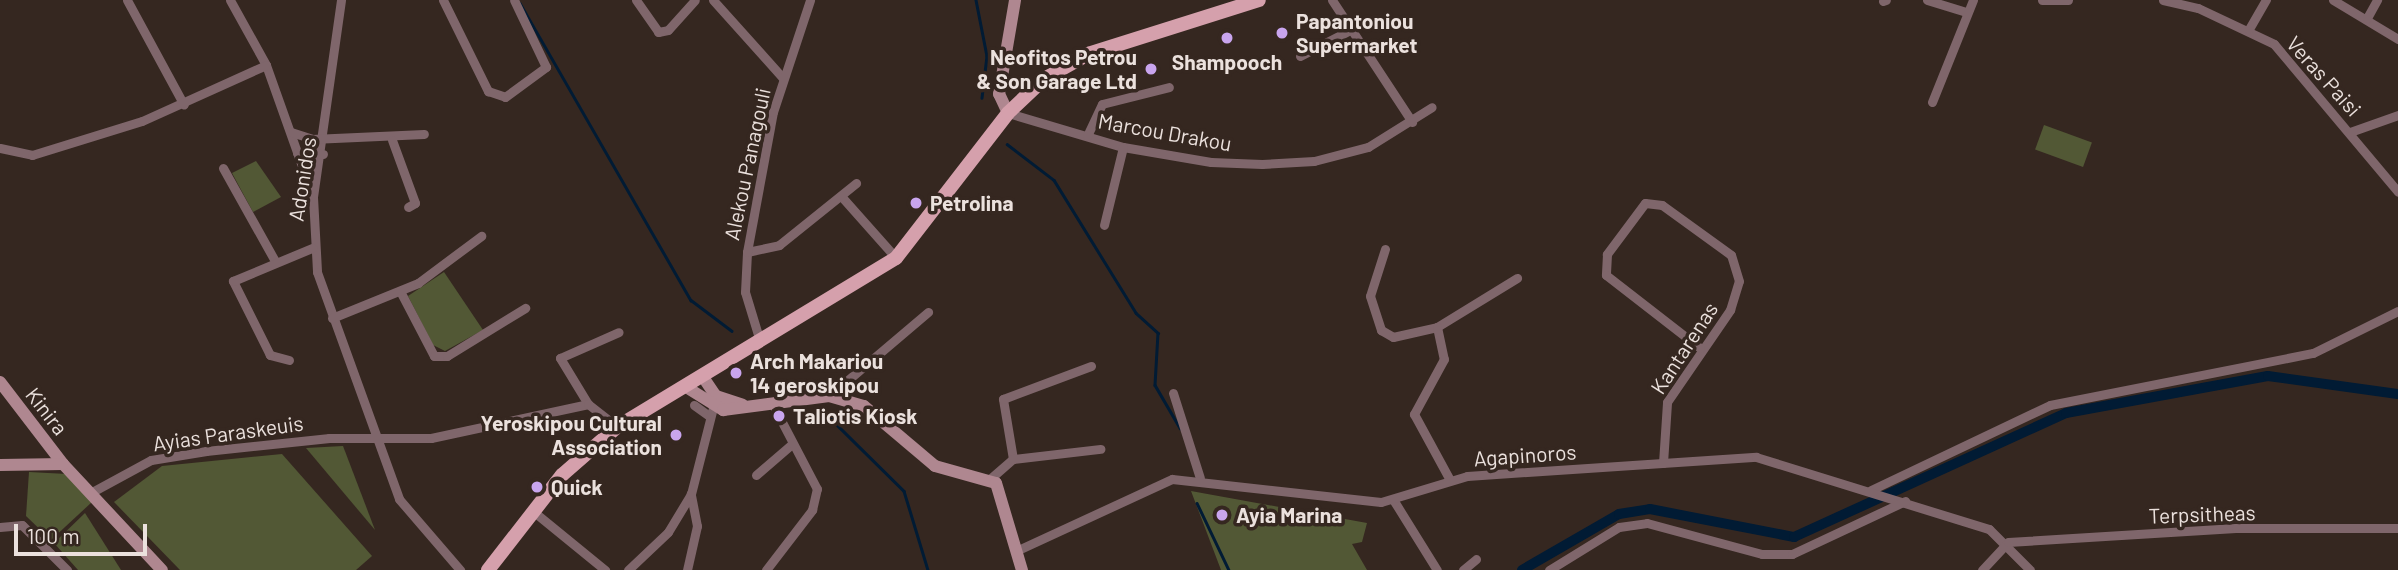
<!DOCTYPE html>
<style>
body{margin:0}
#map{position:relative;width:2398px;height:570px;overflow:hidden;background:#352720;font-family:Barlow,sans-serif}
div>[style]{position:absolute}
[style*='--x']{left:calc(var(--x)*1px);top:calc(var(--y)*1px);width:calc(var(--w)*1px);rotate:calc(var(--a)*1deg)}
.green>*{inset:0;background:#525835;transform-origin:0 0}
.stream>*{height:2.5px;margin:-1.25px;padding:0 1.25px;transform-origin:1.25px;border-radius:1.25px;background:#011b34}
.canal>*{height:10px;margin:-5px;padding:0 5px;transform-origin:5px;border-radius:5px;background:#011b34}
.street>*{height:9px;margin:-4.5px;padding:0 4.5px;transform-origin:4.5px;border-radius:4.5px;background:#7f666b}
.secondary>*{height:12px;margin:-6px;padding:0 6px;transform-origin:6px;border-radius:6px;background:#af8790}
.primary>*{height:14px;margin:-7px;padding:0 7px;transform-origin:7px;border-radius:7px;background:#d5a0ac}
.dots>*{width:19px;height:19px;translate:-50% -50%;box-sizing:border-box;border:4px solid #352720;border-radius:50%}
span{translate:-50% -50%;white-space:nowrap;text-align:center;line-height:1.15;-webkit-text-stroke:7px #352720;paint-order:stroke}
.poi-label{font-size:21px;color:#ebe1dd;font-weight:700}
.left{translate:0 -50%;text-align:left}
.right{translate:-100% -50%;text-align:right}
.street-label{font-size:21px;color:#ebe1dd}
.scale{position:absolute;left:14px;top:524px;width:133px;height:32px;box-sizing:border-box;border:4px solid #ebe1dd;border-top:0;padding-left:9px;font-size:21px;line-height:24px;white-space:nowrap;color:#ebe1dd;-webkit-text-stroke:5px #352720;paint-order:stroke}
</style>
<div id="map">
<div class="green">
<i style="left:2044px;top:125px;width:51px;height:26px;rotate:20deg"></i>
<i style="clip-path:polygon(256px 161px,281px 197px,253px 212px,232px 173px)"></i>
<i style="clip-path:polygon(444px 272px,483px 330px,445px 351px,433px 345px,408px 296px)"></i>
<i style="clip-path:polygon(343px 446px,375px 530px,306px 448px)"></i>
<i style="clip-path:polygon(282px 454px,372px 556px,356px 570px,180px 570px,114px 502px,162px 466px)"></i>
<i style="clip-path:polygon(29px 472px,67px 474px,92px 502px,51px 540px,26px 516px)"></i>
<i style="clip-path:polygon(1191px 491px,1367px 523px,1362px 542px,1352px 544px,1367px 570px,1221px 570px)"></i>
<i style="clip-path:polygon(85px 513px,121px 570px,78px 570px,54px 543px)"></i>
</div>
<div class="stream">
<i style="--x:976;--y:0;--w:57;--a:78.9"></i>
<i style="--x:987;--y:56;--w:42;--a:96.8"></i>
<i style="--x:520;--y:3;--w:343;--a:60.1"></i>
<i style="--x:691;--y:300;--w:51;--a:37.1"></i>
<i style="--x:1007;--y:144;--w:59;--a:37.5"></i>
<i style="--x:1054;--y:180;--w:156;--a:58.3"></i>
<i style="--x:1136;--y:313;--w:30;--a:42"></i>
<i style="--x:1158;--y:333;--w:52;--a:93.3"></i>
<i style="--x:1155;--y:385;--w:50;--a:59.8"></i>
<i style="--x:827;--y:415;--w:108;--a:44.6"></i>
<i style="--x:904;--y:491;--w:83;--a:73.1"></i>
<i style="--x:1197;--y:503;--w:74;--a:64.5"></i>
</div>
<div class="canal">
<i style="--x:1522;--y:570;--w:112;--a:-30"></i>
<i style="--x:1619;--y:514;--w:31;--a:-9"></i>
<i style="--x:1650;--y:509;--w:147;--a:11"></i>
<i style="--x:1794;--y:537;--w:299;--a:-24.5"></i>
<i style="--x:2066;--y:413;--w:205;--a:-10.4"></i>
<i style="--x:2268;--y:376;--w:131;--a:7.9"></i>
</div>
<div class="street">
<i style="--x:127;--y:0;--w:119;--a:61.5"></i>
<i style="--x:230;--y:0;--w:74;--a:61"></i>
<i style="--x:266;--y:65;--w:140;--a:70.4"></i>
<i style="--x:341;--y:0;--w:199;--a:98.1"></i>
<i style="--x:313;--y:197;--w:75;--a:86.9"></i>
<i style="--x:317;--y:272;--w:241;--a:70.1"></i>
<i style="--x:399;--y:499;--w:94;--a:49.3"></i>
<i style="--x:443;--y:0;--w:102;--a:63.7"></i>
<i style="--x:488;--y:91;--w:18;--a:19"></i>
<i style="--x:505;--y:97;--w:51;--a:-36.2"></i>
<i style="--x:546;--y:67;--w:74;--a:-115.5"></i>
<i style="--x:636;--y:0;--w:39;--a:55"></i>
<i style="--x:658;--y:32;--w:10;--a:-11"></i>
<i style="--x:668;--y:30;--w:40;--a:-48"></i>
<i style="--x:713;--y:0;--w:105;--a:48.1"></i>
<i style="--x:1332;--y:0;--w:146;--a:56.7"></i>
<i style="--x:1927;--y:0;--w:41;--a:17.1"></i>
<i style="--x:2042;--y:0;--w:26;--a:0"></i>
<i style="--x:2163;--y:0;--w:36;--a:13"></i>
<i style="--x:2198;--y:8;--w:84;--a:25.3"></i>
<i style="--x:2274;--y:44;--w:193;--a:50"></i>
<i style="--x:2333;--y:0;--w:76;--a:31"></i>
<i style="--x:1883;--y:1;--w:3;--a:-18"></i>
<i style="--x:2367;--y:18;--w:21;--a:-61"></i>
<i style="--x:2249;--y:29;--w:34;--a:-60"></i>
<i style="--x:1300;--y:56;--w:56;--a:-27.5"></i>
<i style="--x:1932;--y:102;--w:110;--a:-68.1"></i>
<i style="--x:1008;--y:113;--w:120;--a:16.5"></i>
<i style="--x:1123;--y:147;--w:89;--a:9.7"></i>
<i style="--x:1211;--y:162;--w:51;--a:2.2"></i>
<i style="--x:1262;--y:164;--w:52;--a:-3.3"></i>
<i style="--x:1314;--y:161;--w:56;--a:-14.5"></i>
<i style="--x:1368;--y:147;--w:75;--a:-32"></i>
<i style="--x:291;--y:132;--w:22;--a:18"></i>
<i style="--x:312;--y:139;--w:112;--a:-2.6"></i>
<i style="--x:2350;--y:132;--w:51;--a:-19.5"></i>
<i style="--x:1087;--y:136;--w:35;--a:-65"></i>
<i style="--x:1102;--y:104;--w:69;--a:-14.2"></i>
<i style="--x:392;--y:140;--w:67;--a:69.9"></i>
<i style="--x:415;--y:203;--w:8;--a:150"></i>
<i style="--x:0;--y:148;--w:33;--a:12"></i>
<i style="--x:32;--y:155;--w:115;--a:-17.2"></i>
<i style="--x:142;--y:121;--w:136;--a:-24.3"></i>
<i style="--x:297;--y:153;--w:26;--a:2"></i>
<i style="--x:223;--y:168;--w:107;--a:60.8"></i>
<i style="--x:841;--y:196;--w:83;--a:48.4"></i>
<i style="--x:1104;--y:225;--w:80;--a:-76.3"></i>
<i style="--x:1385;--y:249;--w:49;--a:107.7"></i>
<i style="--x:1370;--y:296;--w:36;--a:72"></i>
<i style="--x:1381;--y:330;--w:14;--a:30"></i>
<i style="--x:1393;--y:337;--w:45;--a:-12.8"></i>
<i style="--x:1437;--y:327;--w:94;--a:-31.5"></i>
<i style="--x:747;--y:252;--w:33;--a:-12"></i>
<i style="--x:779;--y:245;--w:99;--a:-38.8"></i>
<i style="--x:400;--y:291;--w:73;--a:62.4"></i>
<i style="--x:434;--y:356;--w:13;--a:0"></i>
<i style="--x:447;--y:356;--w:92;--a:-31.6"></i>
<i style="--x:332;--y:318;--w:93;--a:-22.1"></i>
<i style="--x:418;--y:283;--w:79;--a:-36.7"></i>
<i style="--x:1437;--y:327;--w:33;--a:78"></i>
<i style="--x:1444;--y:359;--w:63;--a:118.6"></i>
<i style="--x:1414;--y:414;--w:75;--a:61.4"></i>
<i style="--x:759;--y:338;--w:48;--a:-106.9"></i>
<i style="--x:745;--y:292;--w:40;--a:-87.1"></i>
<i style="--x:747;--y:252;--w:142;--a:-79.5"></i>
<i style="--x:773;--y:112;--w:118;--a:-71.7"></i>
<i style="--x:289;--y:360;--w:20;--a:-165"></i>
<i style="--x:270;--y:355;--w:83;--a:-116.6"></i>
<i style="--x:233;--y:281;--w:86;--a:-22.7"></i>
<i style="--x:1173;--y:393;--w:89;--a:72.4"></i>
<i style="--x:829;--y:396;--w:130;--a:-40.3"></i>
<i style="--x:588;--y:404;--w:54;--a:-121.3"></i>
<i style="--x:560;--y:358;--w:64;--a:-23.8"></i>
<i style="--x:694;--y:405;--w:19;--a:36"></i>
<i style="--x:1013;--y:459;--w:61;--a:-99.5"></i>
<i style="--x:1003;--y:399;--w:94;--a:-20.6"></i>
<i style="--x:1663;--y:463;--w:61;--a:-86.2"></i>
<i style="--x:1667;--y:402;--w:112;--a:-55.6"></i>
<i style="--x:1730;--y:310;--w:30;--a:-73"></i>
<i style="--x:1739;--y:281;--w:27;--a:-107"></i>
<i style="--x:1731;--y:255;--w:85;--a:-144.1"></i>
<i style="--x:1662;--y:205;--w:17;--a:-173"></i>
<i style="--x:1645;--y:203;--w:64;--a:126.7"></i>
<i style="--x:1607;--y:254;--w:21;--a:93"></i>
<i style="--x:1606;--y:275;--w:119;--a:37.8"></i>
<i style="--x:756;--y:475;--w:48;--a:-40.7"></i>
<i style="--x:991;--y:478;--w:29;--a:-41"></i>
<i style="--x:1013;--y:459;--w:88;--a:-6.6"></i>
<i style="--x:1871;--y:490;--w:198;--a:-25.4"></i>
<i style="--x:2050;--y:405;--w:268;--a:-11.2"></i>
<i style="--x:2313;--y:353;--w:95;--a:-26.3"></i>
<i style="--x:92;--y:492;--w:67;--a:-28.5"></i>
<i style="--x:151;--y:460;--w:56;--a:-9.3"></i>
<i style="--x:206;--y:451;--w:124;--a:-6"></i>
<i style="--x:329;--y:438;--w:102;--a:0"></i>
<i style="--x:431;--y:438;--w:161;--a:-12.2"></i>
<i style="--x:588;--y:404;--w:37;--a:38"></i>
<i style="--x:1394;--y:501;--w:81;--a:58.1"></i>
<i style="--x:534;--y:512;--w:92;--a:39.2"></i>
<i style="--x:0;--y:527;--w:22;--a:-5"></i>
<i style="--x:22;--y:525;--w:64;--a:45"></i>
<i style="--x:1016;--y:551;--w:172;--a:-24.8"></i>
<i style="--x:1172;--y:479;--w:210;--a:6.3"></i>
<i style="--x:1381;--y:502;--w:90;--a:-16.8"></i>
<i style="--x:1467;--y:476;--w:290;--a:-3.8"></i>
<i style="--x:1756;--y:457;--w:244;--a:17.2"></i>
<i style="--x:1989;--y:529;--w:58;--a:45"></i>
<i style="--x:628;--y:570;--w:55;--a:-43.5"></i>
<i style="--x:668;--y:532;--w:44;--a:-58.8"></i>
<i style="--x:687;--y:570;--w:45;--a:-77.2"></i>
<i style="--x:697;--y:526;--w:33;--a:-101"></i>
<i style="--x:691;--y:494;--w:89;--a:-75.7"></i>
<i style="--x:766;--y:570;--w:76;--a:-52.5"></i>
<i style="--x:812;--y:510;--w:22;--a:-77"></i>
<i style="--x:817;--y:489;--w:97;--a:-117.6"></i>
<i style="--x:1463;--y:570;--w:17;--a:-40"></i>
<i style="--x:1549;--y:570;--w:82;--a:-31.6"></i>
<i style="--x:1619;--y:527;--w:28;--a:-8"></i>
<i style="--x:1647;--y:523;--w:119;--a:15.1"></i>
<i style="--x:1762;--y:554;--w:30;--a:0"></i>
<i style="--x:1792;--y:554;--w:125;--a:-25.1"></i>
<i style="--x:1982;--y:570;--w:38;--a:-47"></i>
<i style="--x:2008;--y:542;--w:228;--a:-3.5"></i>
<i style="--x:2236;--y:528;--w:162;--a:0"></i>
</div>
<div class="secondary">
<i style="--x:1008;--y:113;--w:21;--a:-115"></i>
<i style="--x:999;--y:94;--w:95;--a:-80.3"></i>
<i style="--x:703;--y:377;--w:23;--a:56"></i>
<i style="--x:716;--y:396;--w:28;--a:18"></i>
<i style="--x:0;--y:382;--w:103;--a:52.5"></i>
<i style="--x:63;--y:464;--w:145;--a:47"></i>
<i style="--x:686;--y:387;--w:44;--a:31.9"></i>
<i style="--x:723;--y:410;--w:107;--a:-7.5"></i>
<i style="--x:829;--y:396;--w:36;--a:16"></i>
<i style="--x:864;--y:406;--w:93;--a:40.2"></i>
<i style="--x:935;--y:466;--w:63;--a:15.6"></i>
<i style="--x:996;--y:483;--w:91;--a:73.4"></i>
<i style="--x:0;--y:465;--w:63;--a:-0.9"></i>
</div>
<div class="primary">
<i style="--x:488;--y:570;--w:120;--a:-52.1"></i>
<i style="--x:562;--y:475;--w:73;--a:-41.1"></i>
<i style="--x:617;--y:427;--w:326;--a:-31.2"></i>
<i style="--x:896;--y:258;--w:183;--a:-52.3"></i>
<i style="--x:1008;--y:113;--w:50;--a:-43.4"></i>
<i style="--x:1044;--y:79;--w:51;--a:-29.6"></i>
<i style="--x:1088;--y:54;--w:179;--a:-17.5"></i>
</div>
<div class="dots">
<i style="left:1282px;top:33px;background:#c9a5ee"></i>
<i style="left:1227px;top:38px;background:#c9a5ee"></i>
<i style="left:1151px;top:69px;background:#c9a5ee"></i>
<i style="left:916px;top:203px;background:#c9a5ee"></i>
<i style="left:736px;top:373px;background:#c9a5ee"></i>
<i style="left:779px;top:416px;background:#c9a5ee"></i>
<i style="left:676px;top:435px;background:#c9a5ee"></i>
<i style="left:537px;top:487px;background:#c9a5ee"></i>
<i style="left:1222px;top:515px;background:#c9a5ee"></i>
</div>
<div class="poi-label">
<span class="left" style="left:1296px;top:33px">Papantoniou<br>Supermarket</span>
<span class="right" style="left:1137px;top:69px">Neofitos Petrou<br>&amp; Son Garage Ltd</span>
<span style="left:1227px;top:62px">Shampooch</span>
<span class="left" style="left:930px;top:203px">Petrolina</span>
<span class="left" style="left:750px;top:373px">Arch Makariou<br>14 geroskipou</span>
<span class="left" style="left:793px;top:416px">Taliotis Kiosk</span>
<span class="right" style="left:662px;top:435px">Yeroskipou Cultural<br>Association</span>
<span class="left" style="left:551px;top:487px">Quick</span>
<span class="left" style="left:1236px;top:515px">Ayia Marina</span>
</div>
<div class="street-label">
<span style="left:2324px;top:76px;rotate:48deg">Veras Paisi</span>
<span style="left:1165px;top:132px;rotate:10deg">Marcou Drakou</span>
<span style="left:747px;top:164px;rotate:-78deg">Alekou Panagouli</span>
<span style="left:302px;top:179px;rotate:-81deg">Adonidos</span>
<span style="left:1684px;top:348px;rotate:-57deg">Kantarenas</span>
<span style="left:47px;top:411px;rotate:52deg">Kinira</span>
<span style="left:228px;top:433px;rotate:-8deg">Ayias Paraskeuis</span>
<span style="left:1525px;top:455px;rotate:-4deg">Agapinoros</span>
<span style="left:2202px;top:514px;rotate:-2deg">Terpsitheas</span>
</div>
<div class="scale">100 m</div>
</div>
